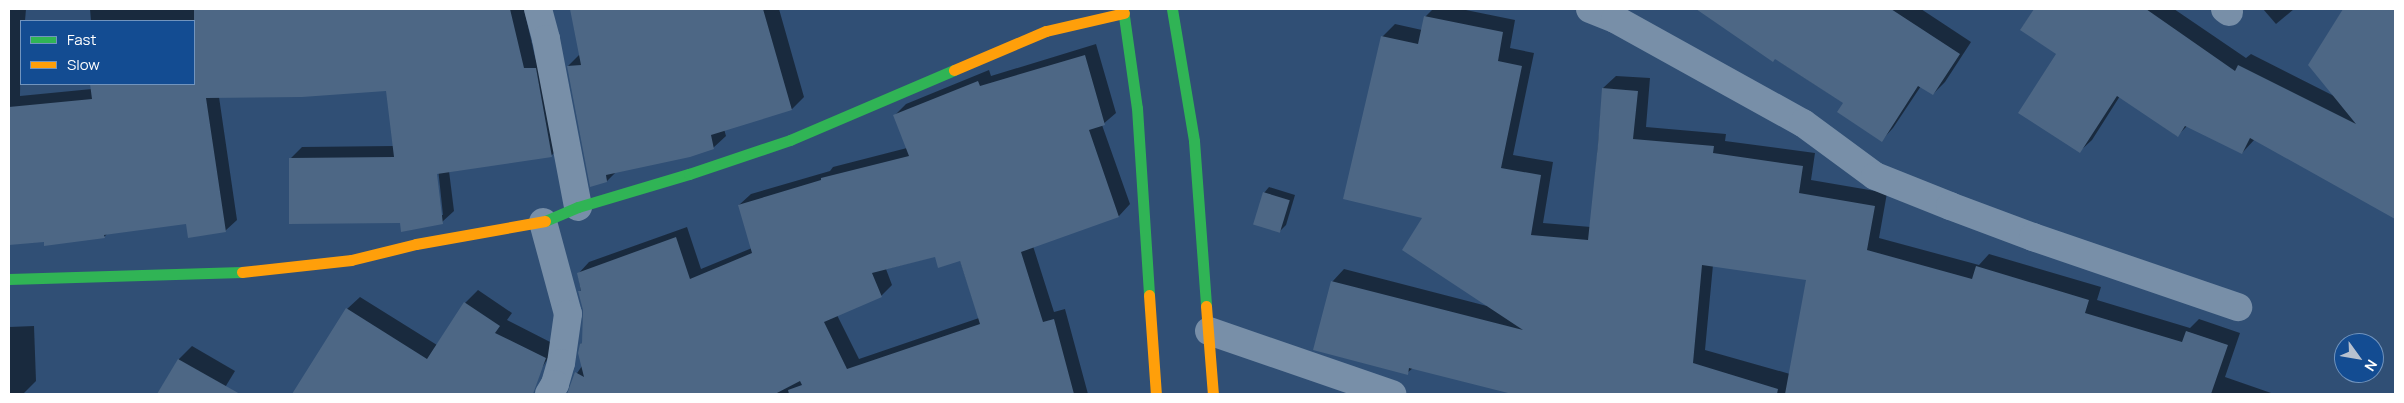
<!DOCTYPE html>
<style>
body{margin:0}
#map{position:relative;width:2404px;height:403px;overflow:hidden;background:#304f75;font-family:Manrope,sans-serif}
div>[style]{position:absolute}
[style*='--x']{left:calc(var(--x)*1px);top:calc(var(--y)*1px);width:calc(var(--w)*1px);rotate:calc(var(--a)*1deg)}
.shadow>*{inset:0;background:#0007}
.building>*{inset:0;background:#4d6785;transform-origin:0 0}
.street>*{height:28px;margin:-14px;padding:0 14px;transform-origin:14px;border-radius:14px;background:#788fa8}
.fast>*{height:11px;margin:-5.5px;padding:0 5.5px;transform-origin:5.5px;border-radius:5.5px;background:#30b455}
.slow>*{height:11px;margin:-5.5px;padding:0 5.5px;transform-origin:5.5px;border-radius:5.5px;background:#ff9f0a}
span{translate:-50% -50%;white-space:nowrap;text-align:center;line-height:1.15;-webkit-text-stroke:4.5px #134c92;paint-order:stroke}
.frame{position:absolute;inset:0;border:10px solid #fff;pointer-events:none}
.legend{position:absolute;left:20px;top:20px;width:175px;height:65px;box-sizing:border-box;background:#134c92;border:1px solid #7194be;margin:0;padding:6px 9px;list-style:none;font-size:15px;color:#fff}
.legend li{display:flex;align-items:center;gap:10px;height:25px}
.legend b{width:25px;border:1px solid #7194be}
.north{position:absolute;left:2334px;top:333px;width:50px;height:50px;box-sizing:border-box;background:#134c92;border:1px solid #7194be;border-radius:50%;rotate:122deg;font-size:14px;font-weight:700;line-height:20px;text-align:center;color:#fff}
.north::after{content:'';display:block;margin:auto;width:18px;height:22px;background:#b7c1cf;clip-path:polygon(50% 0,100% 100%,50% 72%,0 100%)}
</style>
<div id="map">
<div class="shadow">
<i style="clip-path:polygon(evenodd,9px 9px,26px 9px,25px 21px,21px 21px,20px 96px,92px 89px,91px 84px,194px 84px,194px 21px,91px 21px,90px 9px,524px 9px,535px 57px,563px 144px,552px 155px,449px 171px,454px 211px,442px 222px,401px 222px,290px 159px,302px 147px,394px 146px,387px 90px,219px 97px,237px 220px,225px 231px,187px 223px,108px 233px,104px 237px,9px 244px,9px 9px,435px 168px,438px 168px,443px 215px,441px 215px,435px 168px)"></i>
<i style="clip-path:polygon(571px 9px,779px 9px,804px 97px,792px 109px,724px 129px,726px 136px,713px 148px,616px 172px,607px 181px,568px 66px,580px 54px)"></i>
<i style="clip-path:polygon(evenodd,1433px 9px,1461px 9px,1515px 20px,1510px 48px,1534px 53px,1513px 155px,1553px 162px,1543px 223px,1591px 227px,1603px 88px,1616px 76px,1650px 78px,1646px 127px,1726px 134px,1725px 141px,1815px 153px,1811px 180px,1887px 193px,1879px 238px,1979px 265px,1989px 254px,2101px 287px,2097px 300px,2190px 328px,2199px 319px,2240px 333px,2225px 377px,2274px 394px,1517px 394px,1413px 368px,1407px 373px,1332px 282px,1344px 269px,1487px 306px,1424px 217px,1382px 37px,1395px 24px,1422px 30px,1425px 17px,1433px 9px,1713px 265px,1807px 279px,1790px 374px,1705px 350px,1713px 265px)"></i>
<i style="clip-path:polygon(1709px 9px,1921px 9px,1971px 42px,1945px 82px,1933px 94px,1921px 86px,1893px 128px,1882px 140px,1844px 103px,1706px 14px)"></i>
<i style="clip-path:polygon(2035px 9px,2174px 9px,2246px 58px,2251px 54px,2334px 96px,2309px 65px,2345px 9px,2395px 9px,2395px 216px,2255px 139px,2242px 153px,2187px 126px,2177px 136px,2120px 96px,2092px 140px,2080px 151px,2058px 53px,2021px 29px)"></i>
<i style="clip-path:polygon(2263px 9px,2294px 9px,2276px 24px)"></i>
<i style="clip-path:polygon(evenodd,1096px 44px,1116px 113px,1102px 125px,1130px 204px,1119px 216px,1033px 246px,1054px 312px,1065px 309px,1088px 394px,578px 394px,575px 376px,582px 366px,581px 344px,583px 342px,584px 310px,578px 274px,589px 262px,687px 227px,701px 269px,752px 248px,739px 205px,751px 194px,830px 171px,833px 167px,907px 148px,895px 115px,906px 104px,989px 70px,991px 76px,1096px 44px,936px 256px,960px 260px,979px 318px,859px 359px,837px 315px,881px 296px,892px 285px,886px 269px,936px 256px)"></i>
<i style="clip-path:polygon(1269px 187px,1295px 195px,1286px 225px,1280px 231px,1264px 193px)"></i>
<i style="clip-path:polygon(478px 290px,512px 313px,507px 320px,556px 345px,526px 394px,467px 394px,461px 391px,459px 394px,294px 394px,347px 309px,360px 297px,437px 345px,465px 303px)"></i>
<i style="clip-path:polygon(34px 326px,36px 381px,23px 394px,9px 394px,9px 327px)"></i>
<i style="clip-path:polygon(192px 346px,235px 371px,221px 394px,159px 394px,179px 359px)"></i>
</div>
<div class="building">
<i style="clip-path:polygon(194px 9px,510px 9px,524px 68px,536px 68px,552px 157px,437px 174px,443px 224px,401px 232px,400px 223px,289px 224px,289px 158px,394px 157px,386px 91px,302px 97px,206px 98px,226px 232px,188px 238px,186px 224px,104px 235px,105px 238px,44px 246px,44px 242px,9px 245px,9px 107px,92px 99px,90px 84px,194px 84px)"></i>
<i style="clip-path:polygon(570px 9px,763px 9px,792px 110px,711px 135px,714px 149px,690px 157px,606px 175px,607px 182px,590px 187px,567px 66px,581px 65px)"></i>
<i style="clip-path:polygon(1696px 9px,1891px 9px,1960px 54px,1933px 95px,1918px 86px,1882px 142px,1837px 112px,1843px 103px,1775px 59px,1773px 62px)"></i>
<i style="clip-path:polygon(2034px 9px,2146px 9px,2235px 71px,2238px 65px,2356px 124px,2308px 65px,2343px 9px,2395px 9px,2395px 219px,2250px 138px,2242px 154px,2185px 126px,2178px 137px,2117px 96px,2080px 153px,2018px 113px,2056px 54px,2020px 30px)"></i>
<i style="clip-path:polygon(1424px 16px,1503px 32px,1498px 61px,1522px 66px,1501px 168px,1541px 175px,1531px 235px,1588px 240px,1598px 144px,1602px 88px,1638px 91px,1633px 139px,1714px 146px,1713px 153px,1803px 166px,1799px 193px,1875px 206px,1867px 250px,1972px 279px,1976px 266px,2089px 300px,2085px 313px,2182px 342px,2186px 331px,2228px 345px,2211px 394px,1785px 394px,1806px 280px,1702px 265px,1693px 363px,1778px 389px,1777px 394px,1512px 394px,1409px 368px,1408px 375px,1313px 350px,1331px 281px,1523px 330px,1402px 250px,1422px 218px,1343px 199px,1381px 36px,1418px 44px)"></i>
<i style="clip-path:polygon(evenodd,1085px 55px,1105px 125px,1089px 130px,1119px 217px,1021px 252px,1043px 322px,1054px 319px,1074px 394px,789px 394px,788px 390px,802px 385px,800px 381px,775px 394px,567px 394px,575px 372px,584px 377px,578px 353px,580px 344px,582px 343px,583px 310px,578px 291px,581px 291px,577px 273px,676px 237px,690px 279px,752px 253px,738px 205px,821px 180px,821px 178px,909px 156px,893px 115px,978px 81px,980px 86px,1085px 55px,935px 257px,938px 268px,960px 261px,980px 324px,847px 369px,824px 322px,882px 297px,872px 273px,935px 257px)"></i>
<i style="left:1263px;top:192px;width:28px;height:34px;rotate:17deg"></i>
<i style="clip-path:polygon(464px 302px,500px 326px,495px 333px,546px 358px,533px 394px,292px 394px,346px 308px,427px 359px)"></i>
<i style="clip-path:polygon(178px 359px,240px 394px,157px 394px)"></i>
</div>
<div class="street">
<i style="--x:538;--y:9;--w:31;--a:75"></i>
<i style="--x:546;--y:39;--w:171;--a:79.2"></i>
<i style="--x:1590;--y:9;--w:27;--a:22"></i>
<i style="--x:1615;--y:19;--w:215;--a:29"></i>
<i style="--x:1803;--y:123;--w:89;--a:36.4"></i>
<i style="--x:1875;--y:176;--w:81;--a:21.8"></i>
<i style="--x:1950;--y:206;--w:89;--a:20.5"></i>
<i style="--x:2033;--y:237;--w:217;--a:18.9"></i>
<i style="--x:2225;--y:9;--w:5;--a:37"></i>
<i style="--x:543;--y:222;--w:95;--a:74.8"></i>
<i style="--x:568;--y:314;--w:49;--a:98.1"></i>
<i style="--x:561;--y:363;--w:22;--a:106"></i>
<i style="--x:555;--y:384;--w:12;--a:121"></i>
<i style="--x:1209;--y:331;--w:194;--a:19"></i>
</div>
<div class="fast">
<i style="--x:1123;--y:9;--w:100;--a:82"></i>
<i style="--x:1137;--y:108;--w:187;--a:86.3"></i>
<i style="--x:1172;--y:9;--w:134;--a:80.5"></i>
<i style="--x:1194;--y:141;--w:165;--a:85.8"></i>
<i style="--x:545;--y:221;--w:36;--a:-23"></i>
<i style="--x:578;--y:207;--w:116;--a:-16.6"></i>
<i style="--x:689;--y:174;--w:107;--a:-18.6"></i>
<i style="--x:790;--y:140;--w:178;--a:-23.1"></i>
<i style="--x:9;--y:279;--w:233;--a:-1.7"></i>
</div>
<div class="slow">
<i style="--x:954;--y:70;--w:100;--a:-23"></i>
<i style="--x:1046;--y:31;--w:80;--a:-13"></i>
<i style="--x:242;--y:272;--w:110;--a:-6.3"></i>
<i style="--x:351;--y:260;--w:67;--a:-13.8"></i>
<i style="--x:416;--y:244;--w:131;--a:-10.1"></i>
<i style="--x:1149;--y:295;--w:99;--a:86"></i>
<i style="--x:1206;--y:306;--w:88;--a:85.5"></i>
</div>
<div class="frame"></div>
<ul class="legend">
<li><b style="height:6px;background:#30b455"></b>Fast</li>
<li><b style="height:6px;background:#ff9f0a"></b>Slow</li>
</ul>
<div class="north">N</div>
</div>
